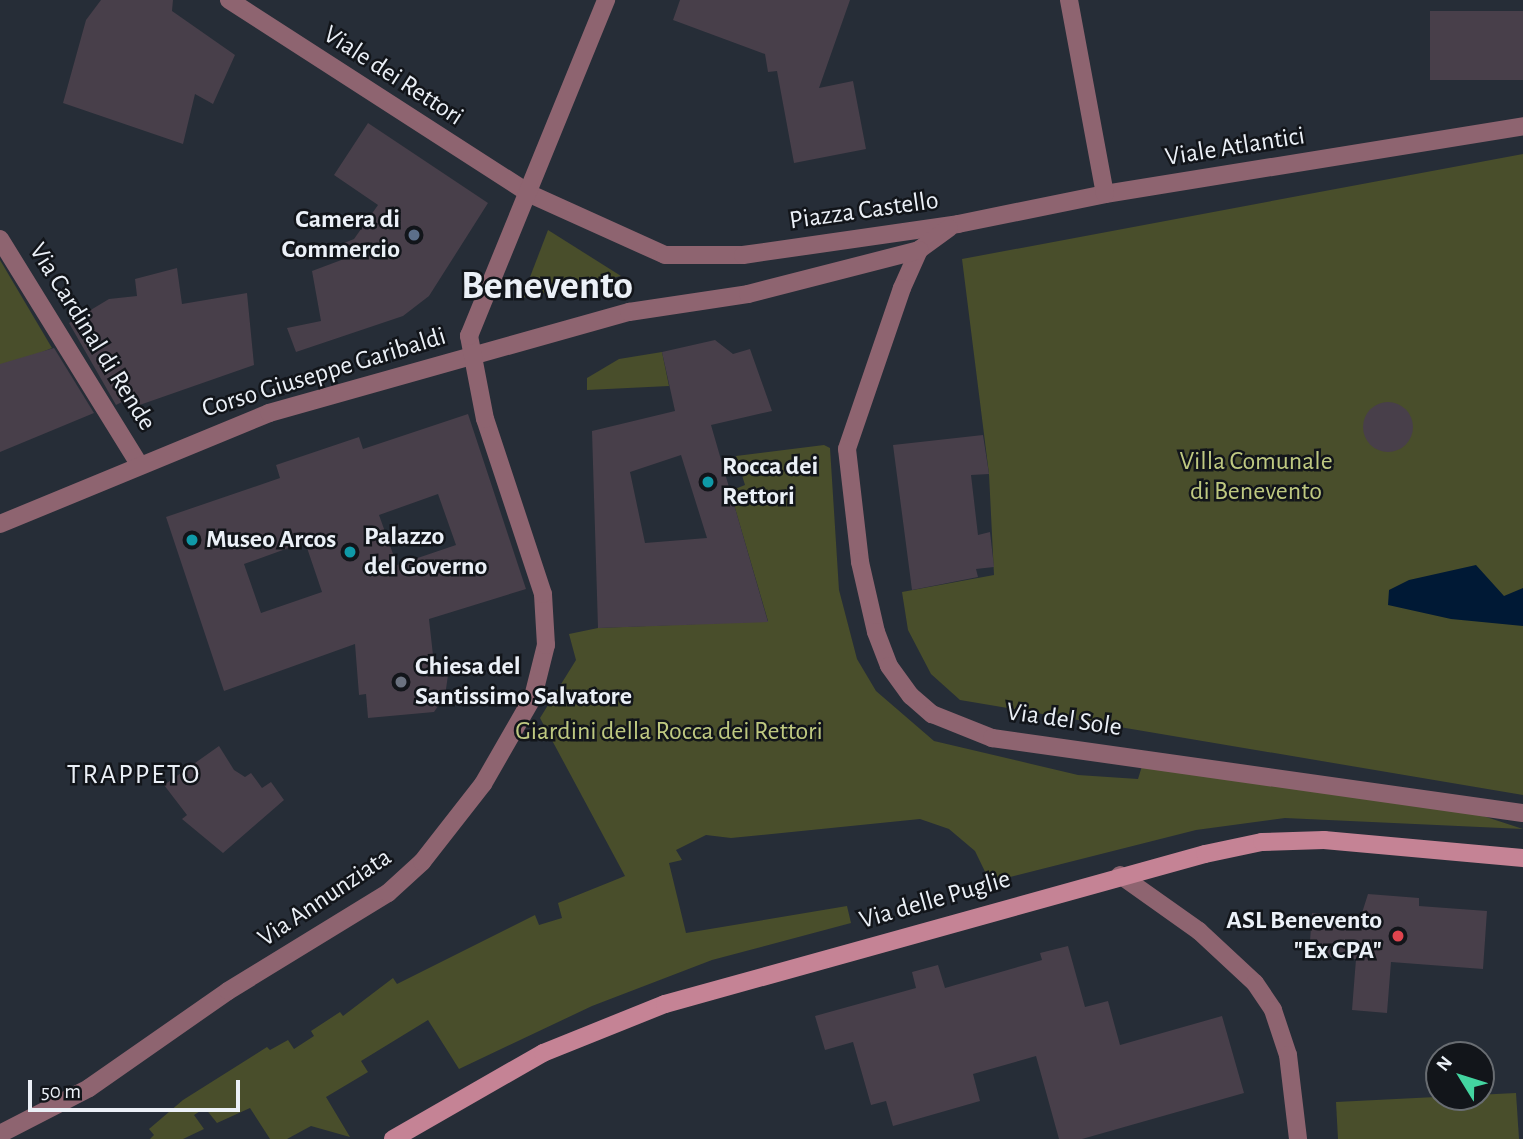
<!DOCTYPE html>
<style>
body{margin:0}
#map{position:relative;width:1523px;height:1139px;overflow:hidden;background:#262d37;font-family:"Alegreya Sans",sans-serif}
div>[style]{position:absolute}
[style*='--x']{left:calc(var(--x)*1px);top:calc(var(--y)*1px);width:calc(var(--w)*1px);rotate:calc(var(--a)*1deg)}
.green>*{inset:0;background:#494e2b}
.water>*{inset:0;background:#001935}
.building>*{inset:0;background:#483f4a;transform-origin:0 0}
.round{border-radius:50%}
.street>*{height:18px;margin:-9px;padding:0 9px;transform-origin:9px;border-radius:9px;background:#8e6470}
.secondary>*{height:18px;margin:-9px;padding:0 9px;transform-origin:9px;border-radius:9px;background:#c58395}
.dots>*{width:19px;height:19px;translate:-50% -50%;box-sizing:border-box;border:4px solid #12151a;border-radius:50%}
span{translate:-50% -50%;white-space:nowrap;text-align:center;line-height:1.15;-webkit-text-stroke:5px #12151a;paint-order:stroke}
.street-label{font-size:26px;color:#ebf0f7}
.poi-label{font-size:26px;color:#ebf0f7;font-weight:700}
.right{translate:-100% -50%;text-align:right}
.left{translate:0 -50%;text-align:left}
.park-label{font-size:26px;color:#bfc981}
.neighbourhood-label{font-size:28px;color:#ebf0f7;letter-spacing:2px}
.town-label{font-size:40px;color:#ebf0f7;font-weight:700}
.north{position:absolute;left:1425px;top:1041px;width:70px;height:70px;box-sizing:border-box;background:#12151a;border:2px solid #696d72;border-radius:50%;rotate:308deg;font-size:19px;font-weight:700;line-height:28px;text-align:center;color:#ebf0f7}
.north::after{content:'';display:block;margin:auto;width:24px;height:32px;background:#43d4a0;clip-path:polygon(50% 0,100% 100%,50% 72%,0 100%)}
.scale{position:absolute;left:28px;top:1080px;width:212px;height:32px;box-sizing:border-box;border:4px solid #ebf0f7;border-top:0;padding-left:9px;font-size:21px;line-height:24px;white-space:nowrap;color:#ebf0f7;-webkit-text-stroke:5px #12151a;paint-order:stroke}
</style>
<div id="map">
<div class="green">
<i style="clip-path:polygon(1523px 154px,1523px 795px,960px 700px,931px 674px,908px 630px,902px 592px,994px 575px,989px 474px,962px 259px)"></i>
<i style="clip-path:polygon(548px 230px,621px 276px,522px 298px)"></i>
<i style="clip-path:polygon(0 260px,52px 348px,13px 364px,0 364px)"></i>
<i style="clip-path:polygon(662px 352px,669px 386px,587px 390px,587px 378px,619px 359px)"></i>
<i style="clip-path:polygon(824px 445px,830px 448px,839px 590px,857px 659px,876px 691px,934px 741px,1078px 775px,1138px 779px,1142px 766px,1474px 813px,1523px 829px,1285px 818px,1196px 830px,990px 882px,975px 851px,949px 829px,920px 819px,731px 838px,706px 835px,676px 850px,682px 860px,669px 863px,686px 933px,847px 906px,851px 923px,712px 960px,592px 1006px,459px 1069px,428px 1020px,361px 1061px,368px 1072px,326px 1097px,350px 1137px,311px 1126px,287px 1139px,270px 1139px,250px 1108px,217px 1123px,205px 1108px,194px 1115px,204px 1129px,183px 1139px,150px 1139px,154px 1135px,149px 1129px,183px 1100px,267px 1047px,270px 1050px,288px 1040px,294px 1049px,314px 1036px,311px 1031px,340px 1012px,343px 1016px,393px 978px,397px 984px,535px 915px,539px 925px,562px 918px,558px 903px,625px 876px,540px 718px,576px 660px,569px 634px,598px 628px,768px 621px,730px 491px,745px 485px,736px 456px)"></i>
<i style="clip-path:polygon(1516px 1093px,1519px 1139px,1338px 1139px,1336px 1102px)"></i>
</div>
<div class="water">
<i style="clip-path:polygon(1476px 565px,1504px 596px,1523px 588px,1523px 626px,1451px 619px,1388px 605px,1389px 590px,1409px 580px)"></i>
</div>
<div class="building">
<i style="clip-path:polygon(101px 0,173px 0,172px 11px,235px 55px,213px 104px,195px 94px,183px 144px,63px 103px,86px 20px)"></i>
<i style="clip-path:polygon(680px 0,850px 0,819px 88px,853px 81px,866px 149px,794px 163px,777px 71px,768px 72px,765px 54px,673px 20px)"></i>
<i style="left:1523px;top:11px;width:69px;height:93px;rotate:90deg"></i>
<i style="clip-path:polygon(368px 123px,488px 203px,429px 296px,403px 316px,296px 352px,287px 328px,321px 321px,312px 271px,344px 259px,339px 245px,354px 239px,378px 205px,334px 175px)"></i>
<i style="clip-path:polygon(177px 268px,182px 304px,247px 293px,254px 365px,131px 408px,126px 400px,116px 405px,69px 323px,109px 299px,137px 296px,135px 279px)"></i>
<i style="clip-path:polygon(evenodd,715px 340px,733px 354px,750px 349px,772px 411px,711px 425px,768px 622px,598px 628px,592px 431px,675px 411px,662px 352px,715px 340px,681px 455px,707px 538px,645px 543px,630px 472px,681px 455px)"></i>
<i style="clip-path:polygon(54px 348px,94px 413px,0 452px,0 364px)"></i>
<i class="round" style="left:1363px;top:402px;width:50px;height:50px"></i>
<i style="clip-path:polygon(evenodd,468px 414px,526px 589px,429px 619px,434px 664px,448px 675px,445px 696px,434px 712px,368px 718px,366px 694px,359px 695px,355px 644px,224px 691px,166px 517px,280px 478px,276px 465px,359px 437px,363px 449px,468px 414px,438px 494px,456px 545px,397px 565px,379px 515px,438px 494px,468px 414px,305px 542px,322px 592px,261px 613px,244px 564px,305px 542px)"></i>
<i style="clip-path:polygon(983px 435px,989px 474px,971px 475px,978px 535px,990px 532px,994px 567px,976px 569px,978px 577px,912px 590px,893px 445px)"></i>
<i style="clip-path:polygon(219px 746px,234px 770px,245px 777px,251px 773px,262px 788px,271px 782px,284px 800px,223px 853px,182px 819px,187px 815px,164px 785px)"></i>
<i style="clip-path:polygon(1368px 894px,1419px 898px,1419px 906px,1487px 911px,1483px 969px,1391px 962px,1387px 1013px,1352px 1010px,1356px 959px,1309px 955px,1312px 913px,1361px 916px)"></i>
<i style="clip-path:polygon(1068px 946px,1085px 1007px,1108px 1001px,1120px 1045px,1222px 1016px,1244px 1093px,1082px 1139px,1059px 1139px,1036px 1056px,973px 1074px,980px 1101px,893px 1126px,886px 1101px,871px 1105px,853px 1042px,825px 1050px,815px 1016px,916px 988px,912px 972px,938px 965px,945px 988px,1042px 960px,1040px 953px)"></i>
</div>
<div class="street">
<i style="--x:229;--y:0;--w:358;--a:32.8"></i>
<i style="--x:530;--y:194;--w:148;--a:24.3"></i>
<i style="--x:665;--y:255;--w:78;--a:0"></i>
<i style="--x:743;--y:255;--w:217;--a:-8.2"></i>
<i style="--x:958;--y:224;--w:150;--a:-11.5"></i>
<i style="--x:1105;--y:194;--w:423;--a:-9.2"></i>
<i style="--x:1069;--y:0;--w:197;--a:79.5"></i>
<i style="--x:949;--y:228;--w:37;--a:144"></i>
<i style="--x:919;--y:250;--w:42;--a:114.1"></i>
<i style="--x:902;--y:288;--w:170;--a:108.9"></i>
<i style="--x:847;--y:449;--w:114;--a:83.4"></i>
<i style="--x:860;--y:562;--w:72;--a:77.1"></i>
<i style="--x:876;--y:632;--w:36;--a:69"></i>
<i style="--x:889;--y:666;--w:37;--a:54"></i>
<i style="--x:911;--y:696;--w:28;--a:41"></i>
<i style="--x:932;--y:714;--w:65;--a:21.8"></i>
<i style="--x:992;--y:738;--w:536;--a:8.04"></i>
<i style="--x:0;--y:239;--w:264;--a:58.3"></i>
<i style="--x:0;--y:524;--w:291;--a:-22.4"></i>
<i style="--x:269;--y:413;--w:374;--a:-15.7"></i>
<i style="--x:629;--y:312;--w:120;--a:-8.6"></i>
<i style="--x:748;--y:294;--w:177;--a:-14.4"></i>
<i style="--x:1120;--y:875;--w:97;--a:35.3"></i>
<i style="--x:1199;--y:931;--w:76;--a:42.9"></i>
<i style="--x:1255;--y:983;--w:32;--a:56"></i>
<i style="--x:1273;--y:1010;--w:47;--a:71.6"></i>
<i style="--x:1288;--y:1055;--w:85;--a:83.2"></i>
<i style="--x:0;--y:1134;--w:100;--a:-27.3"></i>
<i style="--x:89;--y:1088;--w:169;--a:-34.9"></i>
<i style="--x:228;--y:991;--w:188;--a:-31.5"></i>
<i style="--x:388;--y:893;--w:46;--a:-42.4"></i>
<i style="--x:422;--y:862;--w:99;--a:-52"></i>
<i style="--x:483;--y:784;--w:100;--a:-60.1"></i>
<i style="--x:533;--y:697;--w:54;--a:-76"></i>
<i style="--x:546;--y:645;--w:51;--a:-93.4"></i>
<i style="--x:543;--y:594;--w:184;--a:-108.3"></i>
<i style="--x:485;--y:419;--w:85;--a:-100.9"></i>
<i style="--x:469;--y:336;--w:363;--a:-67.8"></i>
</div>
<div class="secondary">
<i style="--x:393;--y:1139;--w:173;--a:-29.8"></i>
<i style="--x:543;--y:1053;--w:131;--a:-21.9"></i>
<i style="--x:665;--y:1004;--w:560;--a:-15.52"></i>
<i style="--x:1205;--y:854;--w:58;--a:-11.9"></i>
<i style="--x:1262;--y:842;--w:62;--a:-1.8"></i>
<i style="--x:1324;--y:840;--w:200;--a:5.2"></i>
</div>
<div class="dots">
<i style="left:414px;top:235px;background:#5c6f8a"></i>
<i style="left:708px;top:482px;background:#0f9aa8"></i>
<i style="left:192px;top:540px;background:#0f9aa8"></i>
<i style="left:350px;top:552px;background:#0f9aa8"></i>
<i style="left:401px;top:682px;background:#6b7280"></i>
<i style="left:1398px;top:936px;background:#e0444e"></i>
</div>
<div class="street-label">
<span style="left:393px;top:76px;rotate:33deg">Viale dei Rettori</span>
<span style="left:1235px;top:147px;rotate:-9deg">Viale Atlantici</span>
<span style="left:864px;top:211px;rotate:-8deg">Piazza Castello</span>
<span style="left:92px;top:337px;rotate:58deg">Via Cardinal di Rende</span>
<span style="left:324px;top:373px;rotate:-17deg">Corso Giuseppe Garibaldi</span>
<span style="left:1064px;top:720px;rotate:8deg">Via del Sole</span>
<span style="left:325px;top:898px;rotate:-34deg">Via Annunziata</span>
<span style="left:935px;top:900px;rotate:-16deg">Via delle Puglie</span>
</div>
<div class="poi-label">
<span class="right" style="left:400px;top:235px">Camera di<br>Commercio</span>
<span class="left" style="left:722px;top:482px">Rocca dei<br>Rettori</span>
<span class="left" style="left:364px;top:552px">Palazzo<br>del Governo</span>
<span class="left" style="left:206px;top:540px">Museo Arcos</span>
<span class="left" style="left:415px;top:682px">Chiesa del<br>Santissimo Salvatore</span>
<span class="right" style="left:1382px;top:936px">ASL Benevento<br>"Ex CPA"</span>
</div>
<div class="park-label">
<span style="left:1256px;top:477px">Villa Comunale<br>di Benevento</span>
<span style="left:669px;top:732px">Giardini della Rocca dei Rettori</span>
</div>
<div class="neighbourhood-label">
<span style="left:134px;top:775px">TRAPPETO</span>
</div>
<div class="town-label">
<span style="left:547px;top:286px">Benevento</span>
</div>
<div class="north">N</div>
<div class="scale">50 m</div>
</div>
